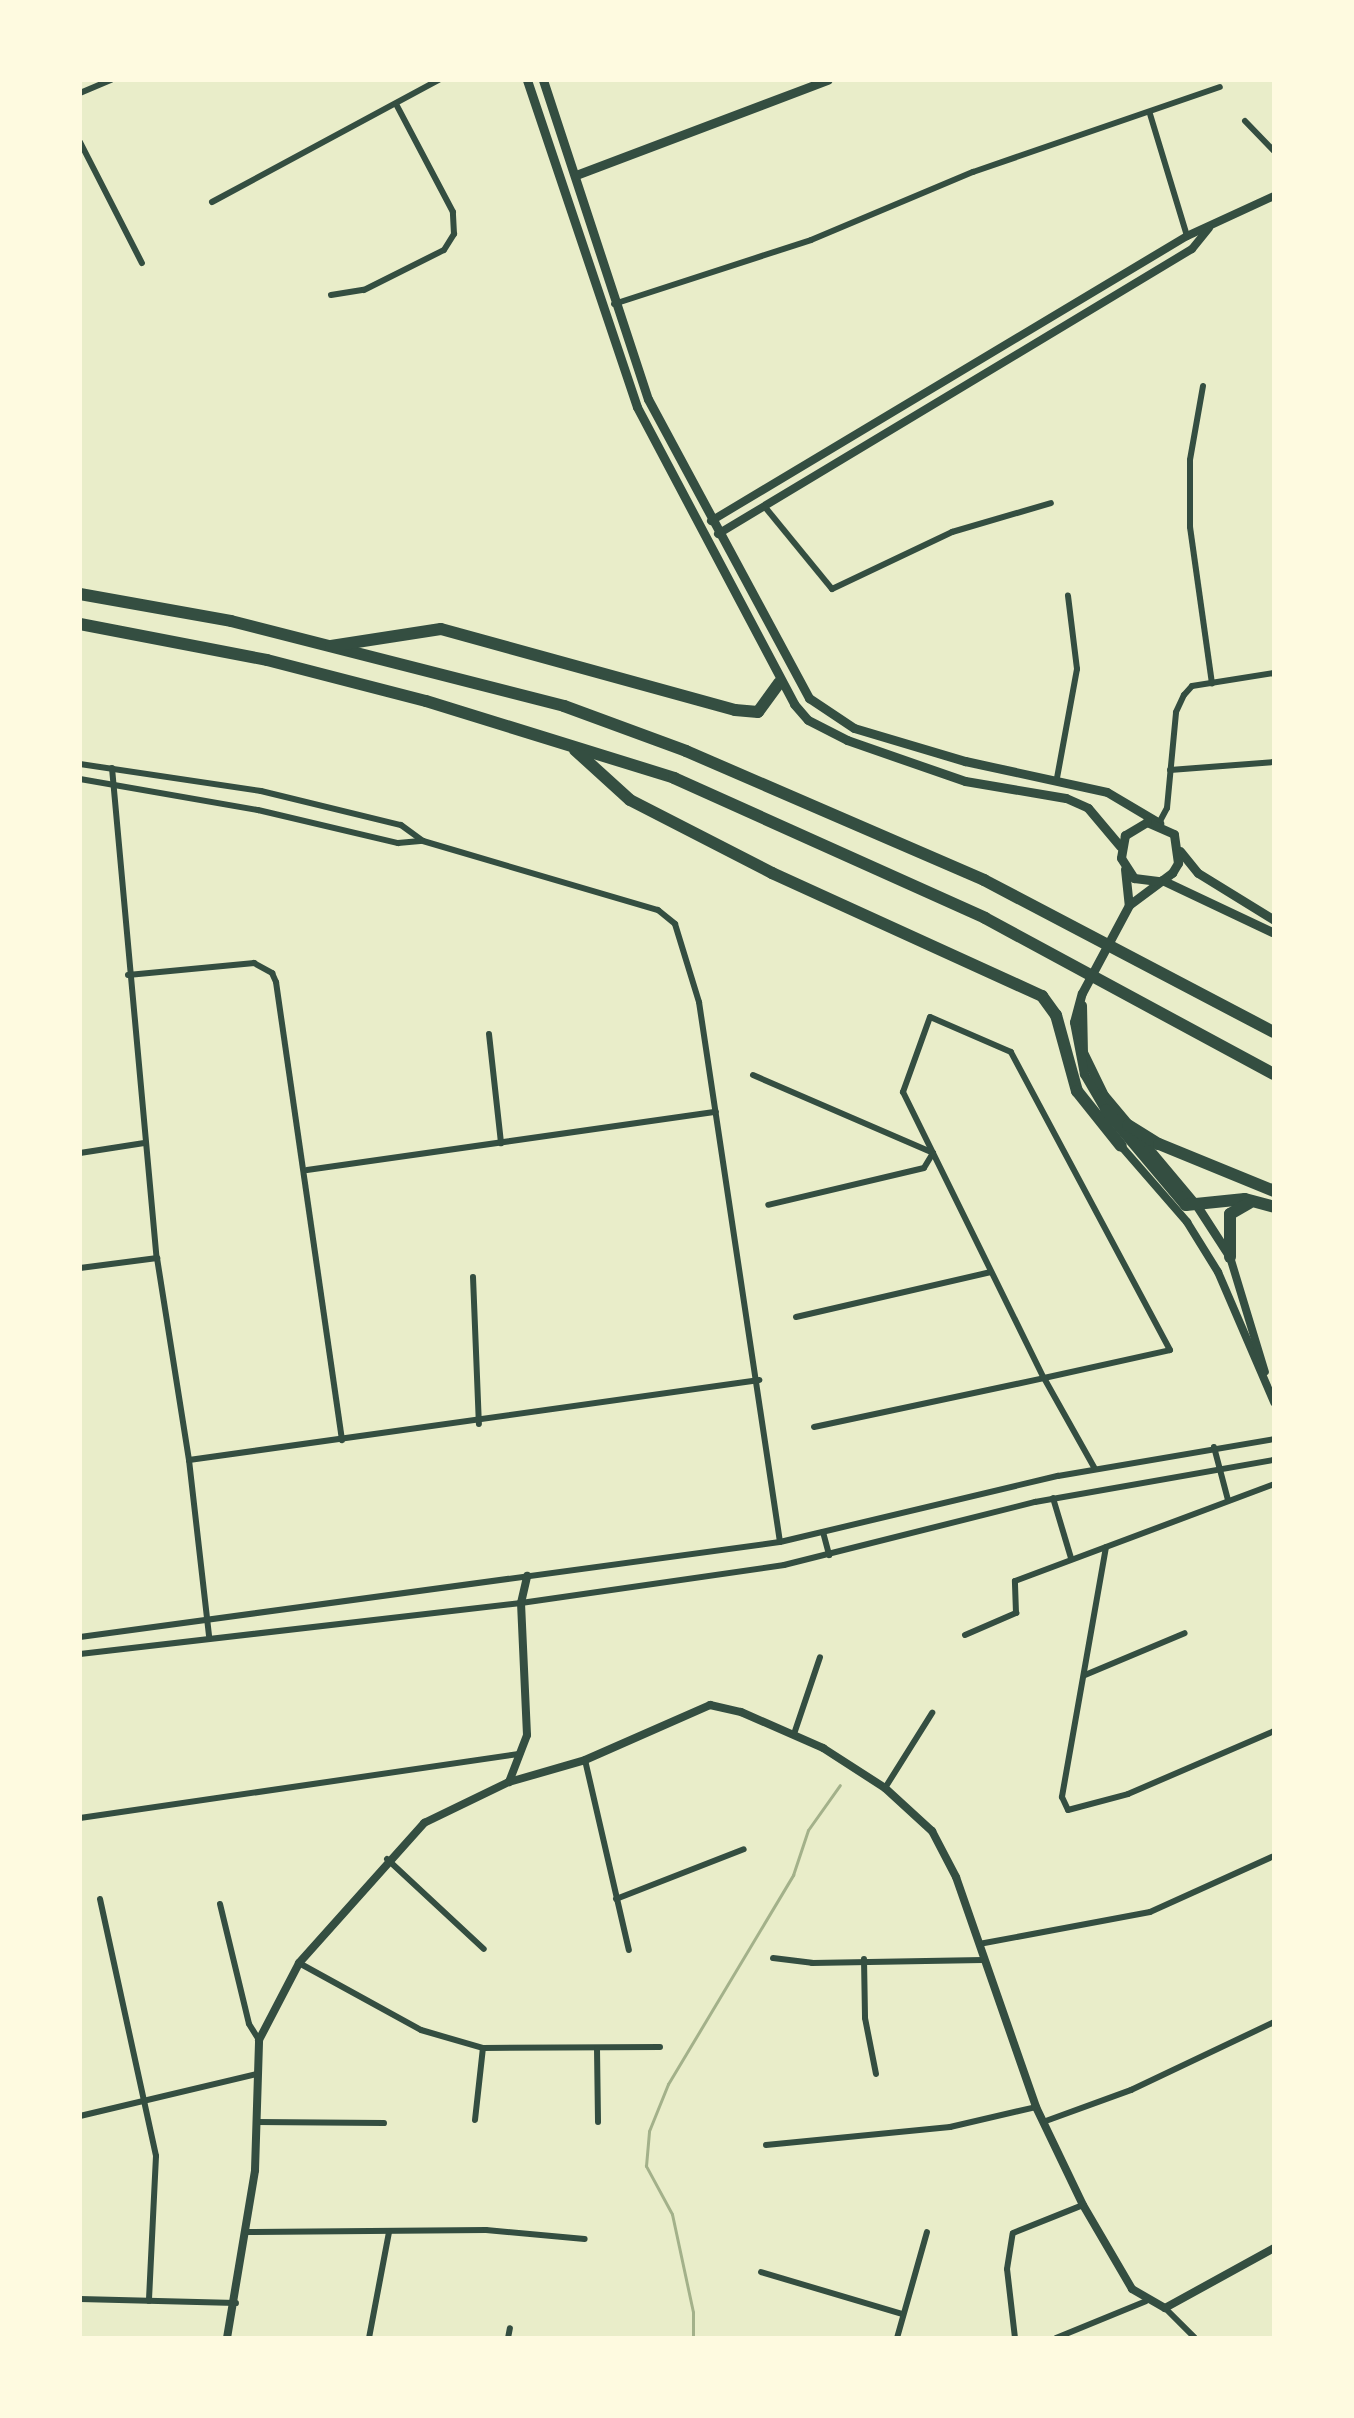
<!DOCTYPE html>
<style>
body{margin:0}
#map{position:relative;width:1354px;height:2418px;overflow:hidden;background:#e9edc9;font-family:Mulish,sans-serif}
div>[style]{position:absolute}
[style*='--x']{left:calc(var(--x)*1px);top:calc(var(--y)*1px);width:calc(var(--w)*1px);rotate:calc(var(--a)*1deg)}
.stream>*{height:3px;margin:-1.5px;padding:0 1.5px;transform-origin:1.5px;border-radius:1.5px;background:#a3b18a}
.minor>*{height:6px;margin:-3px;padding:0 3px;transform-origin:3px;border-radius:3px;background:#344e41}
.tertiary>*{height:8px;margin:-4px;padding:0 4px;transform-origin:4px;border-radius:4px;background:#344e41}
.secondary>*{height:9px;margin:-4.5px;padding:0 4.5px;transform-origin:4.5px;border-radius:4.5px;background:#344e41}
.motorway>*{height:12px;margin:-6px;padding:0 6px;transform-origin:6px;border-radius:6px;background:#344e41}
span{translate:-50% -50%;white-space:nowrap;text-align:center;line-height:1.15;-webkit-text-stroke:6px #fefae0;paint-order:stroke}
.frame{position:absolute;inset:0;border:82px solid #fefae0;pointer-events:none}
</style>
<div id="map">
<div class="stream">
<i style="--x:693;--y:2338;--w:26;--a:-90"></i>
<i style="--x:693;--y:2312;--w:100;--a:-102.1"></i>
<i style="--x:672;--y:2214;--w:55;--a:-118.4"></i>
<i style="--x:646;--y:2166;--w:35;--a:-85"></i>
<i style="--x:649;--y:2131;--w:51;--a:-68"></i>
<i style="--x:668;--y:2084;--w:244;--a:-59.1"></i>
<i style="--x:793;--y:1875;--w:47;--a:-71.6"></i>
<i style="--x:808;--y:1830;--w:55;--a:-54.6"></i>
</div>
<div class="minor">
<i style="--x:80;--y:93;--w:34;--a:-23"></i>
<i style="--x:1150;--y:114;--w:127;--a:73.1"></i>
<i style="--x:1245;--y:121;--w:42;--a:46"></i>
<i style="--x:80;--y:142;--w:136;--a:62.9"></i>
<i style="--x:212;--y:202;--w:258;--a:-28.3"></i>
<i style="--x:331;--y:295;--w:33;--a:-9"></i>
<i style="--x:364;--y:290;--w:89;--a:-26.6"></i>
<i style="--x:444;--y:250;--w:19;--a:-58"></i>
<i style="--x:454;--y:234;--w:22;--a:-93"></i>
<i style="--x:453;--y:212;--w:122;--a:-117.8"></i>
<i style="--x:614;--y:304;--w:207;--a:-18"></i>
<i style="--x:811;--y:240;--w:176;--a:-22.8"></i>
<i style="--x:973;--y:172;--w:261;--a:-19"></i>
<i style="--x:1203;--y:386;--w:75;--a:100"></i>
<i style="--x:1190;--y:460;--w:67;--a:90"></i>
<i style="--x:1190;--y:527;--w:158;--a:82"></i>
<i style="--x:765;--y:507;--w:106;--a:50.7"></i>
<i style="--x:832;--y:589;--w:133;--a:-25.4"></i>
<i style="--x:952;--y:532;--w:103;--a:-16.3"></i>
<i style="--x:80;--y:764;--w:183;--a:8.5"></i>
<i style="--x:261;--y:791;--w:144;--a:13.7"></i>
<i style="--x:401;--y:825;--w:27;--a:36"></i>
<i style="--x:112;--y:768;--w:492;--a:84.8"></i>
<i style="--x:157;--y:1258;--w:205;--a:81"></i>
<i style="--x:189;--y:1460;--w:177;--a:83.5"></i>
<i style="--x:1170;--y:770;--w:104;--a:-4.4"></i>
<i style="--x:1057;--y:778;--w:111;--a:-79.6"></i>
<i style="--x:1077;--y:669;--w:74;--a:-97"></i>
<i style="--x:80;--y:779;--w:181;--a:9.9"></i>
<i style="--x:258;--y:810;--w:144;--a:13.3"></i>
<i style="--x:398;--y:843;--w:25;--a:-5"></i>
<i style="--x:423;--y:841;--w:245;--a:16.4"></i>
<i style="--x:658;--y:910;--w:22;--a:39"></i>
<i style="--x:675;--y:924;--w:82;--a:72.9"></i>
<i style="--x:699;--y:1002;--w:546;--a:81.47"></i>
<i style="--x:1159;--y:823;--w:17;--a:-62"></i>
<i style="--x:1167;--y:808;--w:96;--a:-84.6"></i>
<i style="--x:1176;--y:712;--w:19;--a:-65"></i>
<i style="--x:1184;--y:695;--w:12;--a:-48"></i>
<i style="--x:1192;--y:686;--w:83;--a:-9"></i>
<i style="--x:128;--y:975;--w:127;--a:-5.4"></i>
<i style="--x:254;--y:963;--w:21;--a:29"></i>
<i style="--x:272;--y:973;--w:10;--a:66"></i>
<i style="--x:276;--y:982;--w:463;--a:81.8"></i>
<i style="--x:489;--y:1034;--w:110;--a:83.7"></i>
<i style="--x:753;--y:1075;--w:196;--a:23.4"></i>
<i style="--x:933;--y:1153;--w:17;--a:121"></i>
<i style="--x:924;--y:1168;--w:160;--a:166.7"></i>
<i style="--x:80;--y:1153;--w:65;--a:-8.9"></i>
<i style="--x:307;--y:1170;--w:413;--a:-8.1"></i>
<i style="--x:80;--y:1268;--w:78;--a:-7.4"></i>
<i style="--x:473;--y:1277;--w:147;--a:87.7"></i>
<i style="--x:796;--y:1317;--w:200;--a:-13"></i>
<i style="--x:814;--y:1427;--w:235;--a:-12"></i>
<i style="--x:1044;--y:1378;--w:129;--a:-12.5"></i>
<i style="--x:1170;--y:1350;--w:338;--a:-118.1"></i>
<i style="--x:1011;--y:1052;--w:88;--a:-156.6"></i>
<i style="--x:930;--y:1017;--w:80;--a:109.8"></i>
<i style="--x:903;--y:1092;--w:319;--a:63.8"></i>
<i style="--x:1044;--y:1378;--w:104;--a:60.7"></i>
<i style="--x:1214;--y:1447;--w:55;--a:75.2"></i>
<i style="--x:189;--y:1460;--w:576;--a:-7.99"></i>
<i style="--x:1053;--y:1498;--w:63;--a:73.3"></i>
<i style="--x:823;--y:1532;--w:24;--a:75"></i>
<i style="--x:1106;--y:1547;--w:254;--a:100"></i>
<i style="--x:1062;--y:1797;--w:14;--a:65"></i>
<i style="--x:1068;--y:1810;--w:62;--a:-14.9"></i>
<i style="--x:1128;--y:1794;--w:159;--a:-23.3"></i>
<i style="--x:965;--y:1635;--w:56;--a:-23.3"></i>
<i style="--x:1016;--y:1613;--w:32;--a:-92"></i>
<i style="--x:1015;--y:1581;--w:277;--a:-20.5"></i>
<i style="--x:80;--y:1637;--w:706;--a:-7.73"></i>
<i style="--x:780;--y:1542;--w:286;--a:-13.4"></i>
<i style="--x:1058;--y:1476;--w:219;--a:-9.7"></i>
<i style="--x:80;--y:1654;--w:444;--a:-6.6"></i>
<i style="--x:521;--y:1603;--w:266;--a:-8.2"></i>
<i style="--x:784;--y:1565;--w:259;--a:-14.1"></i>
<i style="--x:1035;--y:1502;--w:243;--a:-10"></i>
<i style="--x:1085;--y:1675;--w:108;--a:-22.8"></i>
<i style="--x:794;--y:1734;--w:81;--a:-71.3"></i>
<i style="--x:585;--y:1760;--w:195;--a:77"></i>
<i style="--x:885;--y:1788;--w:89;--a:-57.9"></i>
<i style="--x:80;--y:1818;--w:445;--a:-8.3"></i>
<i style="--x:387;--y:1859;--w:132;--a:42.9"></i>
<i style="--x:100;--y:1899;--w:263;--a:77.7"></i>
<i style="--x:156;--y:2156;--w:145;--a:92.8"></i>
<i style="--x:616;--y:1899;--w:137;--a:-21.3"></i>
<i style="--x:220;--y:1904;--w:123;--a:76.4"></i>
<i style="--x:249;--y:2024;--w:19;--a:58"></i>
<i style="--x:979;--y:1944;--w:174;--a:-10.6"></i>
<i style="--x:1150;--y:1912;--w:136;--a:-24.3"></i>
<i style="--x:773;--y:1958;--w:39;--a:7"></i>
<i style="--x:812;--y:1963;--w:171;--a:-1"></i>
<i style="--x:864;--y:1959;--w:59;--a:89"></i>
<i style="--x:865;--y:2018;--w:57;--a:78.9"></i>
<i style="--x:299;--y:1963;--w:139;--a:28.8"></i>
<i style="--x:421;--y:2030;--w:65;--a:16.2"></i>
<i style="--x:483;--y:2048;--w:177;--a:-0.3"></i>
<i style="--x:597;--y:2049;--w:73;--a:89.2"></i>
<i style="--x:80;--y:2116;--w:181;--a:-13.4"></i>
<i style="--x:475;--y:2120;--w:72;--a:-83.7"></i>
<i style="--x:257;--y:2122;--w:127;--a:0.5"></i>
<i style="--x:1043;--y:2122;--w:94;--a:-20"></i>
<i style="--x:1131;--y:2090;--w:158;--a:-25.4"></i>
<i style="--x:766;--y:2145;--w:185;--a:-5.6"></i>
<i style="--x:950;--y:2127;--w:88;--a:-13.1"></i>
<i style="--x:245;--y:2232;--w:241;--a:-0.5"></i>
<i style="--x:486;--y:2230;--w:99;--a:5.2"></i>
<i style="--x:761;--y:2272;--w:147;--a:16.6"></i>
<i style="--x:80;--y:2299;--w:156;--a:1.5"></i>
<i style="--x:1165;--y:2308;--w:42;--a:45"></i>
<i style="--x:369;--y:2338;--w:108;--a:-79.3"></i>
<i style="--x:508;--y:2338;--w:10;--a:-79"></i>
<i style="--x:897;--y:2338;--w:110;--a:-74.2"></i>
<i style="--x:1015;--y:2338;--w:69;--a:-96.6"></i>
<i style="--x:1007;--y:2269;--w:36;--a:-81"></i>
<i style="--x:1013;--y:2233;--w:75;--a:-21.8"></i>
<i style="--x:1056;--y:2338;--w:97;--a:-22.3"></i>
</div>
<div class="tertiary">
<i style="--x:711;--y:521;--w:555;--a:-30.91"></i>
<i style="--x:1187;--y:236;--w:96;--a:-24.7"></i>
<i style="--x:718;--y:534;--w:553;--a:-31.02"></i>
<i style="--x:1192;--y:249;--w:27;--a:-51"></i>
<i style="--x:1121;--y:1146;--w:101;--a:49"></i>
<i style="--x:1187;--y:1222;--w:59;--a:58.2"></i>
<i style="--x:1218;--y:1272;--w:142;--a:66.7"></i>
<i style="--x:1230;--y:1257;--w:120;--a:73.1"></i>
<i style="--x:509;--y:1782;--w:50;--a:-69"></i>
<i style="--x:527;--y:1735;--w:132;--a:-92.6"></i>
<i style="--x:521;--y:1603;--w:28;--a:-77"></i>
<i style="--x:227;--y:2338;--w:170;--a:-80.5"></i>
<i style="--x:255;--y:2170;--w:130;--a:-88.2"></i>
<i style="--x:259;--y:2040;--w:87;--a:-62.5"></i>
<i style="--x:299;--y:1963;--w:188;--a:-48.2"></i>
<i style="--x:424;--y:1823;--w:94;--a:-25.8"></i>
<i style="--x:509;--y:1782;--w:79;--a:-16.1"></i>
<i style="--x:585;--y:1760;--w:137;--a:-23.7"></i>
<i style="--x:710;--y:1705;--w:32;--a:13"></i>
<i style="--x:741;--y:1712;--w:90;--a:23.7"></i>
<i style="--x:823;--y:1748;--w:74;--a:32.8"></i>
<i style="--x:885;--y:1788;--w:64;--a:42.5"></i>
<i style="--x:932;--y:1831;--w:52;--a:62.4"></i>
<i style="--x:956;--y:1877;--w:244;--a:70.8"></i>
<i style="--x:1036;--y:2107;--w:109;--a:64.4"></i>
<i style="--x:1083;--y:2205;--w:97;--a:59.7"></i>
<i style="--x:1132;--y:2289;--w:38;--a:30"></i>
<i style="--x:1165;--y:2308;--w:124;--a:-28.8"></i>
</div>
<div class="secondary">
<i style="--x:527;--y:80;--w:345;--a:71.4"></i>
<i style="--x:637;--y:407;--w:336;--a:62.1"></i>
<i style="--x:794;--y:704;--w:21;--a:49"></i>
<i style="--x:808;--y:720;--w:44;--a:27.1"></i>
<i style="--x:847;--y:740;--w:125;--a:19.2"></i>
<i style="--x:965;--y:781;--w:102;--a:9.6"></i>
<i style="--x:1066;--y:798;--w:24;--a:24"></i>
<i style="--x:1088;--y:808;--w:50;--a:49.9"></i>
<i style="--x:543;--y:80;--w:336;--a:71.8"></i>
<i style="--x:648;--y:399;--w:340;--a:61.7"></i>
<i style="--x:809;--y:698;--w:54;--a:33.7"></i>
<i style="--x:854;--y:728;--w:116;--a:16.6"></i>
<i style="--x:965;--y:761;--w:145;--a:12.3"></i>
<i style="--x:1107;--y:792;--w:61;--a:30.8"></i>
<i style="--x:576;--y:175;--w:269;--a:-20.7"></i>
<i style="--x:1180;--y:851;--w:28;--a:51"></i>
<i style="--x:1198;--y:873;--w:89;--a:31.7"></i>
<i style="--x:1125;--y:869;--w:36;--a:84"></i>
<i style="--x:1162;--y:880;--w:124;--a:25.3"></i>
<i style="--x:1082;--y:1005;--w:47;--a:88.8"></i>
<i style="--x:1083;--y:1052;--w:48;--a:64"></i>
<i style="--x:1104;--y:1095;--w:145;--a:50"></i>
<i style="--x:1197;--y:1206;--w:57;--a:57.1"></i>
<i style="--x:1108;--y:1115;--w:48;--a:-120.3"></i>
<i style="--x:1084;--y:1074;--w:53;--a:-100.9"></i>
<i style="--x:1074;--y:1022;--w:30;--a:-75"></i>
<i style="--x:1082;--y:993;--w:100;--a:-61.9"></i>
<i style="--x:1129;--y:905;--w:54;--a:-36.7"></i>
<i style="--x:1172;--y:873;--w:12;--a:-59"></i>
<i style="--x:1178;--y:863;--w:29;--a:-98"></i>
<i style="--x:1174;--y:834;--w:30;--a:-156"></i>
<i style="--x:1147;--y:822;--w:26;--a:149"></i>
<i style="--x:1125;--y:835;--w:23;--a:100"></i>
<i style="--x:1121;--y:858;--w:24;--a:57"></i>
<i style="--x:1134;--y:878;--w:24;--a:7"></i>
</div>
<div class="motorway">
<i style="--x:80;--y:594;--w:153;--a:10.1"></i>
<i style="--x:231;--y:621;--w:344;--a:14.3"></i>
<i style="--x:564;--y:706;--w:130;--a:20.2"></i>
<i style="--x:686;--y:751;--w:325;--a:23.4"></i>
<i style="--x:984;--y:880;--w:327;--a:27.7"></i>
<i style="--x:80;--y:624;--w:190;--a:10.9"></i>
<i style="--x:267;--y:660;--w:164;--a:14.5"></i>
<i style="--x:426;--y:701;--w:260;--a:17.2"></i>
<i style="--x:674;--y:778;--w:341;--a:24.2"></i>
<i style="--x:985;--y:918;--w:328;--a:28.4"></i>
<i style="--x:331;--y:646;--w:111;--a:-8.8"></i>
<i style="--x:441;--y:629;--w:305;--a:15.4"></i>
<i style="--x:735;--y:710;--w:23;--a:5"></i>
<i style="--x:758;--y:712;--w:36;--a:-54"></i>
<i style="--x:575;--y:750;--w:74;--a:42.3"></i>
<i style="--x:630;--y:800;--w:160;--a:27.2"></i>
<i style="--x:772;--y:873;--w:297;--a:24.5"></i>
<i style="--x:1042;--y:996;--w:24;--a:54"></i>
<i style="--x:1056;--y:1015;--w:79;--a:74.6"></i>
<i style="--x:1077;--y:1091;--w:70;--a:51.3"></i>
<i style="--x:1106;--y:1110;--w:124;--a:49.9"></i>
<i style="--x:1186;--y:1205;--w:59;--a:-5.8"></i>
<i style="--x:1245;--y:1199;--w:30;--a:15"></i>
<i style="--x:1128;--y:1125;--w:36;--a:32"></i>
<i style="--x:1159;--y:1144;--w:124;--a:22.2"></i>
<i style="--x:1230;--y:1257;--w:43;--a:-90"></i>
<i style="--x:1230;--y:1214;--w:22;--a:-30"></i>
</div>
<div class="frame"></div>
</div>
